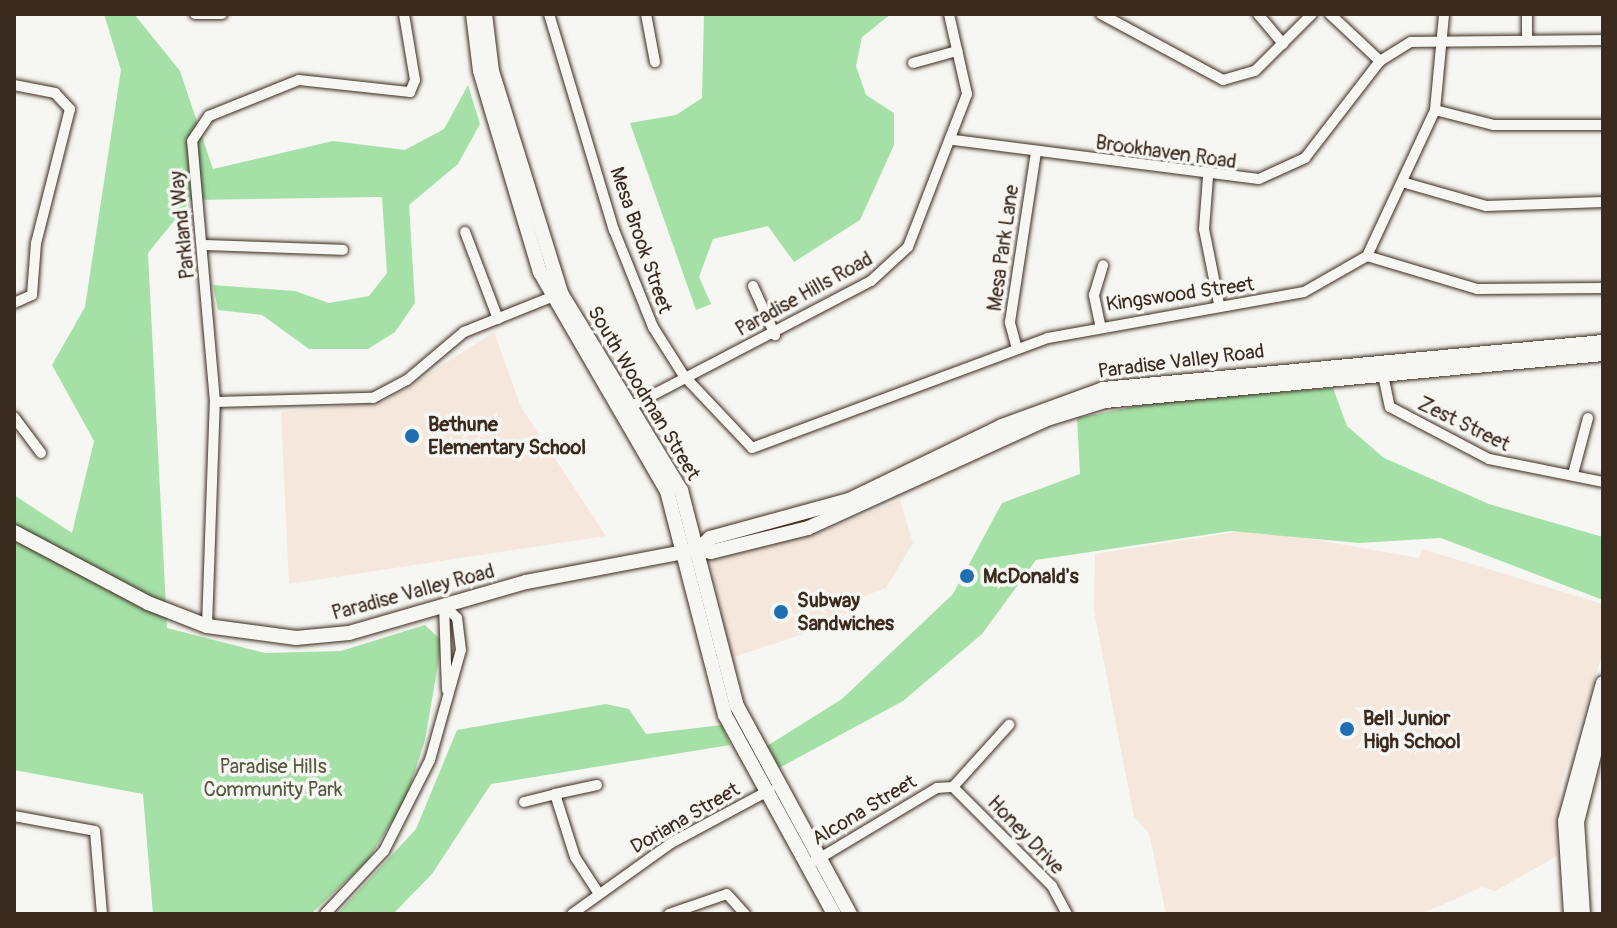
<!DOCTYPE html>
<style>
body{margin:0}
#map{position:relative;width:1617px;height:928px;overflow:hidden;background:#f6f6f2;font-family:Pangolin,sans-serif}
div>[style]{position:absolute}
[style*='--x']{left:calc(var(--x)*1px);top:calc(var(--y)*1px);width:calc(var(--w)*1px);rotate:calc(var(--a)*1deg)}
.built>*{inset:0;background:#f6e7dc}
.green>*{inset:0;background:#a5e1a7}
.roads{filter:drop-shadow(0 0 2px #3b2a1e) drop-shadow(0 0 2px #3b2a1e)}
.minor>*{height:10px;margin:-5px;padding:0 5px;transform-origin:5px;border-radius:5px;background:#f6f6f2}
.major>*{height:14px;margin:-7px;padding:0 7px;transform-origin:7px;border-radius:7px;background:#f6f6f2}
.dots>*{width:22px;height:22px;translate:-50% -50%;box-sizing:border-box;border:4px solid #f6f6f2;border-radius:50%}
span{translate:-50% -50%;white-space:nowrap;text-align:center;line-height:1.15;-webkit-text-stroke:7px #f6f6f2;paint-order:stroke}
.street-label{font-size:20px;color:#3b2a1e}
.poi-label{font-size:20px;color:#3b2a1e;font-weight:700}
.left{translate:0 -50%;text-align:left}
.park-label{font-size:20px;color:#565840}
.frame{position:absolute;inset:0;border:16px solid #3b2a1e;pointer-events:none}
</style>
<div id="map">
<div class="built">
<i style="clip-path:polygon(494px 332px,521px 407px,606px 536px,289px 584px,281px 412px,385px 402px)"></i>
<i style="clip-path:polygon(900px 500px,913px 543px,886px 588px,864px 596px,836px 623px,731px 658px,711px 561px,818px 533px)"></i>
<i style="clip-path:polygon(1255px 529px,1419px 558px,1422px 549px,1603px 604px,1603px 652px,1560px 787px,1557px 856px,1495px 891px,1482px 887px,1426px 912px,1166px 914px,1149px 833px,1134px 817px,1094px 611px,1095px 554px)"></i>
</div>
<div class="green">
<i style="clip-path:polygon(104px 14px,134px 14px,180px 71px,213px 169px,333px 141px,405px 150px,444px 129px,468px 85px,480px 124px,458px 164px,409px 205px,415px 303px,395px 332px,368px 349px,309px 349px,262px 315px,218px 310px,213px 285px,295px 291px,329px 303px,369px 296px,387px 273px,382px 197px,191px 200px,148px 253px,167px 628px,265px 653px,341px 651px,425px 625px,442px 641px,425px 740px,406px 799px,368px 860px,311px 914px,153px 914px,143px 794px,14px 770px,14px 495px,72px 533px,94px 441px,52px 365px,85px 307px,121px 70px)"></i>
<i style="clip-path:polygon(704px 14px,891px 14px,862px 37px,856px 66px,866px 95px,894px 113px,894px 145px,860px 220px,794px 262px,768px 226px,713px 239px,699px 277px,711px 304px,696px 310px,630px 123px,676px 115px,702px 98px)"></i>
<i style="clip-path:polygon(1333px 388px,1347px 426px,1384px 458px,1489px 504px,1603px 537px,1603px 600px,1441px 538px,1359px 543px,1231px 531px,1036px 560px,982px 634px,903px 701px,779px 768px,767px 746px,842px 699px,953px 594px,1002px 503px,1080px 474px,1077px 418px,1162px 401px)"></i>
<i style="clip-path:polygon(606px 704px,629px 709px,646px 734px,722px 725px,730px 745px,491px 784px,432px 874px,393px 914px,337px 914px,416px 829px,457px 730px)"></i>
</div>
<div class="roads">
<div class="minor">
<i style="--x:195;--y:14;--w:27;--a:0"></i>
<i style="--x:549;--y:14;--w:226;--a:73.3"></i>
<i style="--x:614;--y:230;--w:105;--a:68.1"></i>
<i style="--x:653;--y:327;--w:58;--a:57.7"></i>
<i style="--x:684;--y:376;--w:99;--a:46.6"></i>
<i style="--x:752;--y:448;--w:316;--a:-20.4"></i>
<i style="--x:1048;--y:338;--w:260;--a:-10.2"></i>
<i style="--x:1304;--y:292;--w:73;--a:-29.7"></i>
<i style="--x:1367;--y:256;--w:161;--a:-65"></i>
<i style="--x:1435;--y:110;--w:96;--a:-84.6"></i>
<i style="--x:646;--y:14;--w:49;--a:79.4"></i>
<i style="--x:1101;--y:14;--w:139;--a:28.4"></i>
<i style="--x:1223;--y:80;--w:33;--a:-16"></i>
<i style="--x:1255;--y:71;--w:81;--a:-45"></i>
<i style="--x:1258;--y:14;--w:39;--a:50"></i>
<i style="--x:1330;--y:14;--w:69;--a:43.2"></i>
<i style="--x:1527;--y:40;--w:26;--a:-90"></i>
<i style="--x:913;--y:63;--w:46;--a:-15.3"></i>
<i style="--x:14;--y:85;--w:42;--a:11"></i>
<i style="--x:55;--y:93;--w:22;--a:47"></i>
<i style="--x:70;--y:109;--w:138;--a:104.2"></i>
<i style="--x:36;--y:243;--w:52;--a:94.4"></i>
<i style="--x:32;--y:295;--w:20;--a:156"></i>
<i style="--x:1435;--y:110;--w:61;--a:14.3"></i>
<i style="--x:1494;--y:125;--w:109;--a:0"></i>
<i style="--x:954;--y:140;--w:307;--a:7.3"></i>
<i style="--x:1259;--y:179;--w:51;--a:-24.5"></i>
<i style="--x:1305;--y:158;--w:123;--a:-52.3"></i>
<i style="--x:1380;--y:61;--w:36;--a:-32"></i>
<i style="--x:1411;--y:42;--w:192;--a:-0.6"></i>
<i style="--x:1208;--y:177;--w:52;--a:94.4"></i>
<i style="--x:1204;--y:229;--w:76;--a:78.7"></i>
<i style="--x:1402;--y:182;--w:87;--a:15.9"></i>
<i style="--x:1486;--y:206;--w:117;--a:-2"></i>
<i style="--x:465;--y:232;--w:93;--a:69.2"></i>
<i style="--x:203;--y:245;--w:140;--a:2"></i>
<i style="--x:1367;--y:256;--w:115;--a:16.7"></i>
<i style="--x:1477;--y:289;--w:126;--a:-0.5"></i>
<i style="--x:753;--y:286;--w:54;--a:65.8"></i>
<i style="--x:1100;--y:324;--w:30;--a:-102"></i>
<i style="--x:1094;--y:295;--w:31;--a:-73"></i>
<i style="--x:1017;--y:349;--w:28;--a:-105"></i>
<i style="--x:1010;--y:322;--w:171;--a:-81.3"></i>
<i style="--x:1383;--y:375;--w:33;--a:78"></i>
<i style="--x:1390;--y:407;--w:112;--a:27.7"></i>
<i style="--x:1489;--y:459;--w:116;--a:11.4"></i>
<i style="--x:215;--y:402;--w:158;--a:-1.5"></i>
<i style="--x:373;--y:398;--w:38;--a:-28"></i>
<i style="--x:407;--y:380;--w:75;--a:-40.1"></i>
<i style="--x:464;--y:332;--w:102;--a:-21.8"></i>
<i style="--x:626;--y:409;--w:276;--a:-27.6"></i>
<i style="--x:871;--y:281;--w:50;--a:-42.6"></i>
<i style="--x:908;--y:247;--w:164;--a:-68.9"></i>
<i style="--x:967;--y:94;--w:82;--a:-102.7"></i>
<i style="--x:14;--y:417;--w:45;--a:53.1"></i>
<i style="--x:1573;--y:474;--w:58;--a:-75"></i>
<i style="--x:444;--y:605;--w:85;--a:88"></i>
<i style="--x:207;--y:626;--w:224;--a:-88"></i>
<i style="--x:215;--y:402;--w:262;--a:-95"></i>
<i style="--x:192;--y:141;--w:30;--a:-56"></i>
<i style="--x:209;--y:116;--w:97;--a:-21.8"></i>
<i style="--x:299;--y:80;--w:112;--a:6.2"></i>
<i style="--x:410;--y:92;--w:13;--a:-67"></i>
<i style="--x:415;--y:80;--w:67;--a:-99.5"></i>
<i style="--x:597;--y:785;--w:43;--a:167.9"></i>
<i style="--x:555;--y:794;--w:66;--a:72.4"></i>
<i style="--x:575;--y:857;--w:44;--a:57"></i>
<i style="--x:953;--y:787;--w:140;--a:45"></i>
<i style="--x:1052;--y:886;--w:32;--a:62"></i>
<i style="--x:524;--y:802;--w:32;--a:-14"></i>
<i style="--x:14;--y:816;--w:82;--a:10.5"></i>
<i style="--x:95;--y:831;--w:83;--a:85.2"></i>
<i style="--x:815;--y:861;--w:142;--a:-30.9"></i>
<i style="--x:937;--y:788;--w:16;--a:-4"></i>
<i style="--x:953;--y:787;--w:84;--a:-47.9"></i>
<i style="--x:325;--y:914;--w:86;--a:-46.9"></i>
<i style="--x:384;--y:851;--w:102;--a:-63.2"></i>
<i style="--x:430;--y:760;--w:114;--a:-74.3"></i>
<i style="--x:461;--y:650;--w:32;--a:-97"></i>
<i style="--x:457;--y:618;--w:18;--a:-135"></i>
<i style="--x:572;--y:914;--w:122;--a:-35.6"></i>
<i style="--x:671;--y:843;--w:112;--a:-28.2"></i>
<i style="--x:669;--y:914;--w:61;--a:-19"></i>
<i style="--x:727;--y:894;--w:27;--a:48"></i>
</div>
<div class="major">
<i style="--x:473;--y:14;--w:57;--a:83"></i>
<i style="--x:480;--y:71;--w:210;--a:73.4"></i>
<i style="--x:540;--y:272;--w:253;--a:59.9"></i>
<i style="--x:667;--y:491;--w:231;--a:75.5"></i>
<i style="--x:725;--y:715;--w:227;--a:61.3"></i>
<i style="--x:485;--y:14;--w:57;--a:83"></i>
<i style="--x:492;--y:71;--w:232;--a:72.7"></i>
<i style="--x:561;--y:293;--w:231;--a:58.7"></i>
<i style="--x:681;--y:490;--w:223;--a:75.5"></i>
<i style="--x:737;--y:706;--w:237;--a:61.5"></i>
<i style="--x:14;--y:532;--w:152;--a:27.9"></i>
<i style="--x:148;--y:603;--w:63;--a:21.3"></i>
<i style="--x:207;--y:626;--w:90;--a:7.7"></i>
<i style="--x:296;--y:638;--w:53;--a:-5.4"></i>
<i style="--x:349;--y:633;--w:184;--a:-16.1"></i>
<i style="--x:526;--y:582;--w:176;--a:-10.8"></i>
<i style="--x:699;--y:549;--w:12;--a:14"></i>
<i style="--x:711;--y:552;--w:100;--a:-13.9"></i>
<i style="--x:808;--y:528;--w:263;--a:-24.5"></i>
<i style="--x:1047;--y:419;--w:61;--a:-17.2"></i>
<i style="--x:1105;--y:401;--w:500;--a:-5.39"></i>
<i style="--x:699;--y:549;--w:16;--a:-45"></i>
<i style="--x:710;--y:538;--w:144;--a:-15.3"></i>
<i style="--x:849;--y:500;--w:170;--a:-25.8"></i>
<i style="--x:1002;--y:426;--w:108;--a:-20.1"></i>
<i style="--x:1103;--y:389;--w:502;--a:-5.37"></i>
<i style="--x:1571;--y:914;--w:93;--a:-93.7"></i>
<i style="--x:1565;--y:821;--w:143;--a:-74.6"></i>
<i style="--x:1583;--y:914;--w:92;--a:-93.7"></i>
<i style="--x:1577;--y:822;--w:106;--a:-75.8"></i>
</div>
</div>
<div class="dots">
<i style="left:412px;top:436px;background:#1f6fb2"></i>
<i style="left:967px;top:576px;background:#1f6fb2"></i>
<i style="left:781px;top:612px;background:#1f6fb2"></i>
<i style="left:1347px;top:729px;background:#1f6fb2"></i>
</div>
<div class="street-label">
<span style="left:1166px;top:152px;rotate:8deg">Brookhaven Road</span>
<span style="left:182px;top:225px;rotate:-96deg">Parkland Way</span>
<span style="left:641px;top:240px;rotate:71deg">Mesa Brook Street</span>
<span style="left:1003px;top:248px;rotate:-82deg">Mesa Park Lane</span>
<span style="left:804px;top:294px;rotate:-29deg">Paradise Hills Road</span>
<span style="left:1180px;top:294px;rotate:-8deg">Kingswood Street</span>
<span style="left:1181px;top:361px;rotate:-7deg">Paradise Valley Road</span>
<span style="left:644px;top:393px;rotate:59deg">South Woodman Street</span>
<span style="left:1464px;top:424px;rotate:26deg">Zest Street</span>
<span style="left:413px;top:592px;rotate:-15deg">Paradise Valley Road</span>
<span style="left:864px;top:810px;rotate:-31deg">Alcona Street</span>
<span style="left:685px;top:818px;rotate:-30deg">Doriana Street</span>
<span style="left:1026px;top:835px;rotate:46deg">Honey Drive</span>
</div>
<div class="poi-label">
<span class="left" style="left:428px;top:436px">Bethune<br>Elementary School</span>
<span class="left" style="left:983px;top:576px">McDonald's</span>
<span class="left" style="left:797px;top:612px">Subway<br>Sandwiches</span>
<span class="left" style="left:1363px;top:730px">Bell Junior<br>High School</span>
</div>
<div class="park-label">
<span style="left:273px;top:778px">Paradise Hills<br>Community Park</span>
</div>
<div class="frame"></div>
</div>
